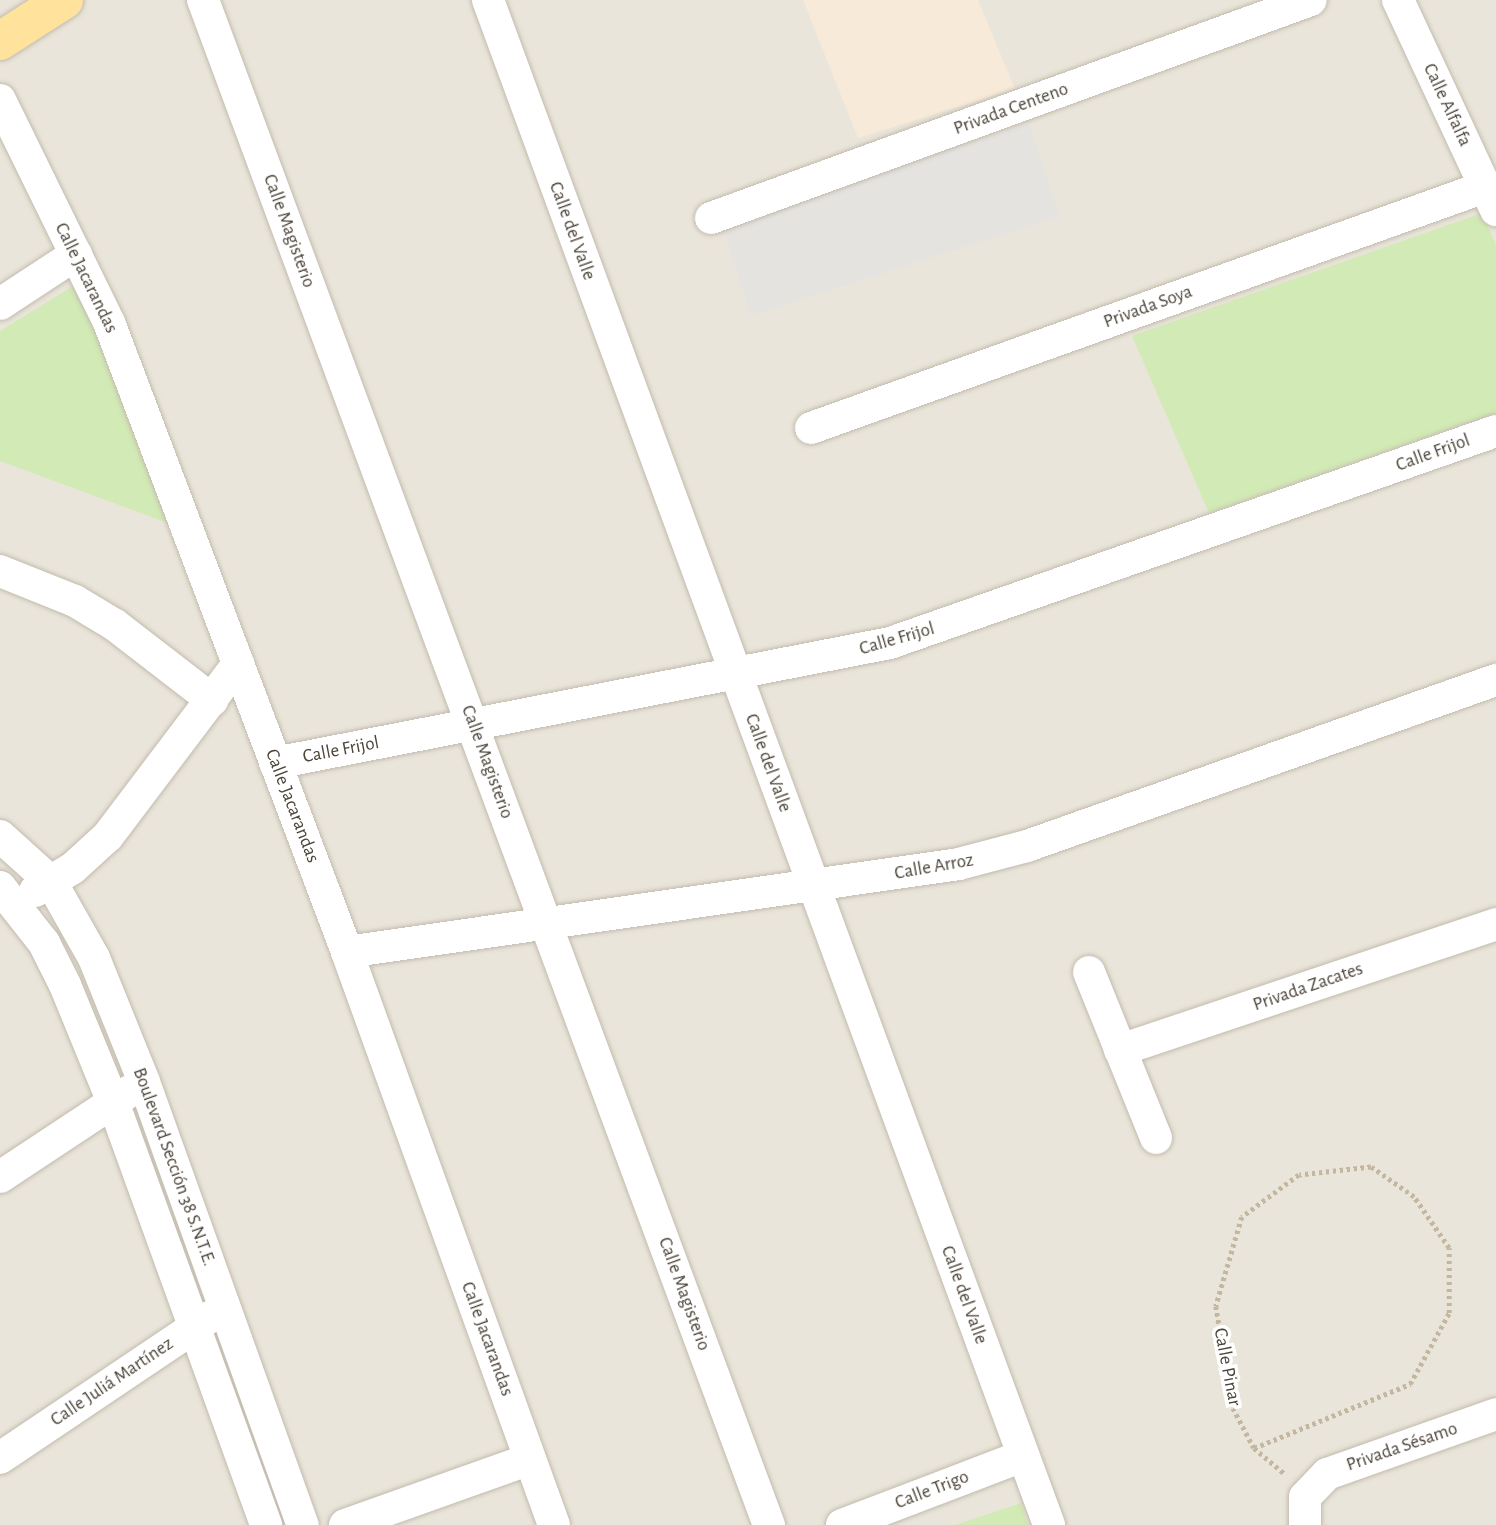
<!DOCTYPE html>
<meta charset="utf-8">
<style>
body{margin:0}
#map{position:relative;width:1496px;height:1525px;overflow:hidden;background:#f6f3ec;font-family:"Alegreya Sans",sans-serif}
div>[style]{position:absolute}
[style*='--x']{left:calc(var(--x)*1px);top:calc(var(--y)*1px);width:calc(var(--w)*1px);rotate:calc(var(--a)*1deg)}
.residential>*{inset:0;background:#eae5da;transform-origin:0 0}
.commercial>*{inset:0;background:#f7ead8}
.green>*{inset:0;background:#d2eab5}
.parking>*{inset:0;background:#e5e3e0;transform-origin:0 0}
.path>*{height:4.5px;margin-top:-2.25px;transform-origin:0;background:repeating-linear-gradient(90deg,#c4b79f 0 3.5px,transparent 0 7px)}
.roads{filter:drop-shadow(0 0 2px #c2bbae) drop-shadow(0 0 2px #c2bbae)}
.minor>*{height:32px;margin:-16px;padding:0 16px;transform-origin:16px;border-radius:16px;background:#fff}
.primary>*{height:38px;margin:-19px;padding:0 19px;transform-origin:19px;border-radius:19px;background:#ffe39c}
span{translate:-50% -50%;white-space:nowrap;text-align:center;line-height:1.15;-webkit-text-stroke:7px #fff;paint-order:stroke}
.street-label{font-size:19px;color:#4b4439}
</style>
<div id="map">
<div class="residential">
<i style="left:0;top:0;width:1496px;height:1525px"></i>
</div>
<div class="commercial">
<i style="clip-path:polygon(803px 0,978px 0,1015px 89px,858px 138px)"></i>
</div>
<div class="green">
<i style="clip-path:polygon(1482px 213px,1496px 245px,1496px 413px,1209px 513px,1132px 336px)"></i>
<i style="clip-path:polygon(78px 283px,168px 523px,0 461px,0 331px)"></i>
<i style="clip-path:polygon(1021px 1503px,1028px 1525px,955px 1525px)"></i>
</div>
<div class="parking">
<i style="left:1029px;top:123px;width:98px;height:324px;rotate:72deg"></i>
</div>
<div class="path">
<i style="--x:1254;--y:1448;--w:169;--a:-22.3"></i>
<i style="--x:1410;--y:1384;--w:81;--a:-61.2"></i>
<i style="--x:1449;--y:1313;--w:65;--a:-90"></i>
<i style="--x:1449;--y:1248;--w:62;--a:-124.5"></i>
<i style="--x:1414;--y:1197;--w:52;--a:-145.1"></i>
<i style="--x:1371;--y:1167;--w:72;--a:173.7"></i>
<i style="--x:1299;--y:1175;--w:71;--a:143.6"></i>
<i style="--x:1242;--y:1217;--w:93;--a:106.3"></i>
<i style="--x:1216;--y:1306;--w:103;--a:80.5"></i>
<i style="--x:1233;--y:1408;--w:45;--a:62.3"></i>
<i style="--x:1254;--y:1448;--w:40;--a:40"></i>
</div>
<div class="roads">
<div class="minor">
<i style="--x:203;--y:0;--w:1627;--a:69.64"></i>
<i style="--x:488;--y:0;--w:1625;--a:69.8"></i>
<i style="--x:1398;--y:0;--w:232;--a:65"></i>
<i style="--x:0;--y:100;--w:250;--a:63.9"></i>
<i style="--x:110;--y:325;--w:670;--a:69.29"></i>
<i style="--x:347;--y:952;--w:609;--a:70.14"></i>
<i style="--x:711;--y:218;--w:638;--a:-19.97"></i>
<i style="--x:0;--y:304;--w:91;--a:-33.3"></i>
<i style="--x:811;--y:428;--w:716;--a:-19.68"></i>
<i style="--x:0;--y:571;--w:81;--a:21.8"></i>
<i style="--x:75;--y:601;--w:47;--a:31"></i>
<i style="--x:115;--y:625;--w:123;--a:37.7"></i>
<i style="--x:275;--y:763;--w:627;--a:-11.04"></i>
<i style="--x:890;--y:643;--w:642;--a:-19.28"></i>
<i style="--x:0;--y:836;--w:69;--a:42"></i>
<i style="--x:51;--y:882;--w:87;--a:60.5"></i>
<i style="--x:94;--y:958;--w:134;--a:68"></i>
<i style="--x:144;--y:1082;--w:471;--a:70.3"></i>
<i style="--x:0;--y:887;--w:71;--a:51.8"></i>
<i style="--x:44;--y:943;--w:47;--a:63.4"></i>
<i style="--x:65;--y:985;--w:126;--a:67.7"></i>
<i style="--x:113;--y:1102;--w:450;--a:70.1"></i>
<i style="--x:35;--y:891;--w:44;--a:-31.2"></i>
<i style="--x:73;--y:868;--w:47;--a:-42.4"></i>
<i style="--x:108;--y:836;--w:216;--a:-52.9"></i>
<i style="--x:347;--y:952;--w:618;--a:-8.18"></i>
<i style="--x:959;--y:864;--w:70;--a:-14.8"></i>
<i style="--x:1027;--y:846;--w:498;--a:-19.5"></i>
<i style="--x:1089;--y:972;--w:179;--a:68"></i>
<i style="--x:1120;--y:1050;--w:397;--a:-18.5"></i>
<i style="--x:0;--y:1177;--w:156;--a:-33.5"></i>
<i style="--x:0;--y:1458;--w:254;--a:-33.9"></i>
<i style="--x:345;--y:1525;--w:196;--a:-19.6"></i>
<i style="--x:842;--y:1525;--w:194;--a:-20.9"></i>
<i style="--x:1305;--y:1525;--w:28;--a:-90"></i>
<i style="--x:1305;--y:1497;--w:32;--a:-46"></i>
<i style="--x:1327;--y:1474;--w:179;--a:-19.5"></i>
</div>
<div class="primary">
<i style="--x:0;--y:41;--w:76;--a:-32.6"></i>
</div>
</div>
<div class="street-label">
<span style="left:1447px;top:105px;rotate:65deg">Calle Alfalfa</span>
<span style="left:1011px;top:109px;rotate:-20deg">Privada Centeno</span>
<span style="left:289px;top:231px;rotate:70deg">Calle Magisterio</span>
<span style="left:572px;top:231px;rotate:70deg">Calle del Valle</span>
<span style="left:86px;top:278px;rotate:64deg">Calle Jacarandas</span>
<span style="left:1148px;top:307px;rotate:-20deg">Privada Soya</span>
<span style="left:1433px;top:453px;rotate:-20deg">Calle Frijol</span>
<span style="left:897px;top:639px;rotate:-16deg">Calle Frijol</span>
<span style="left:341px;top:750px;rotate:-11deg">Calle Frijol</span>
<span style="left:487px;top:762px;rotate:70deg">Calle Magisterio</span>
<span style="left:768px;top:763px;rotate:70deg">Calle del Valle</span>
<span style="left:292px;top:806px;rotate:69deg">Calle Jacarandas</span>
<span style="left:934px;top:867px;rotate:-10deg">Calle Arroz</span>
<span style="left:1308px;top:987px;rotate:-19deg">Privada Zacates</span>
<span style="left:174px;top:1167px;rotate:70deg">Boulevard Sección 38 S.N.T.E.</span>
<span style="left:684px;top:1294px;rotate:70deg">Calle Magisterio</span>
<span style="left:964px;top:1295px;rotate:70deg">Calle del Valle</span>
<span style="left:487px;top:1339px;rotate:70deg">Calle Jacarandas</span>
<span style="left:1227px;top:1367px;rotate:79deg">Calle Pinar</span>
<span style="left:112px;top:1382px;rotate:-34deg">Calle Juliá Martínez</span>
<span style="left:1402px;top:1447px;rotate:-19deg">Privada Sésamo</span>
<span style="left:932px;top:1490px;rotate:-21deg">Calle Trigo</span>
</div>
</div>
